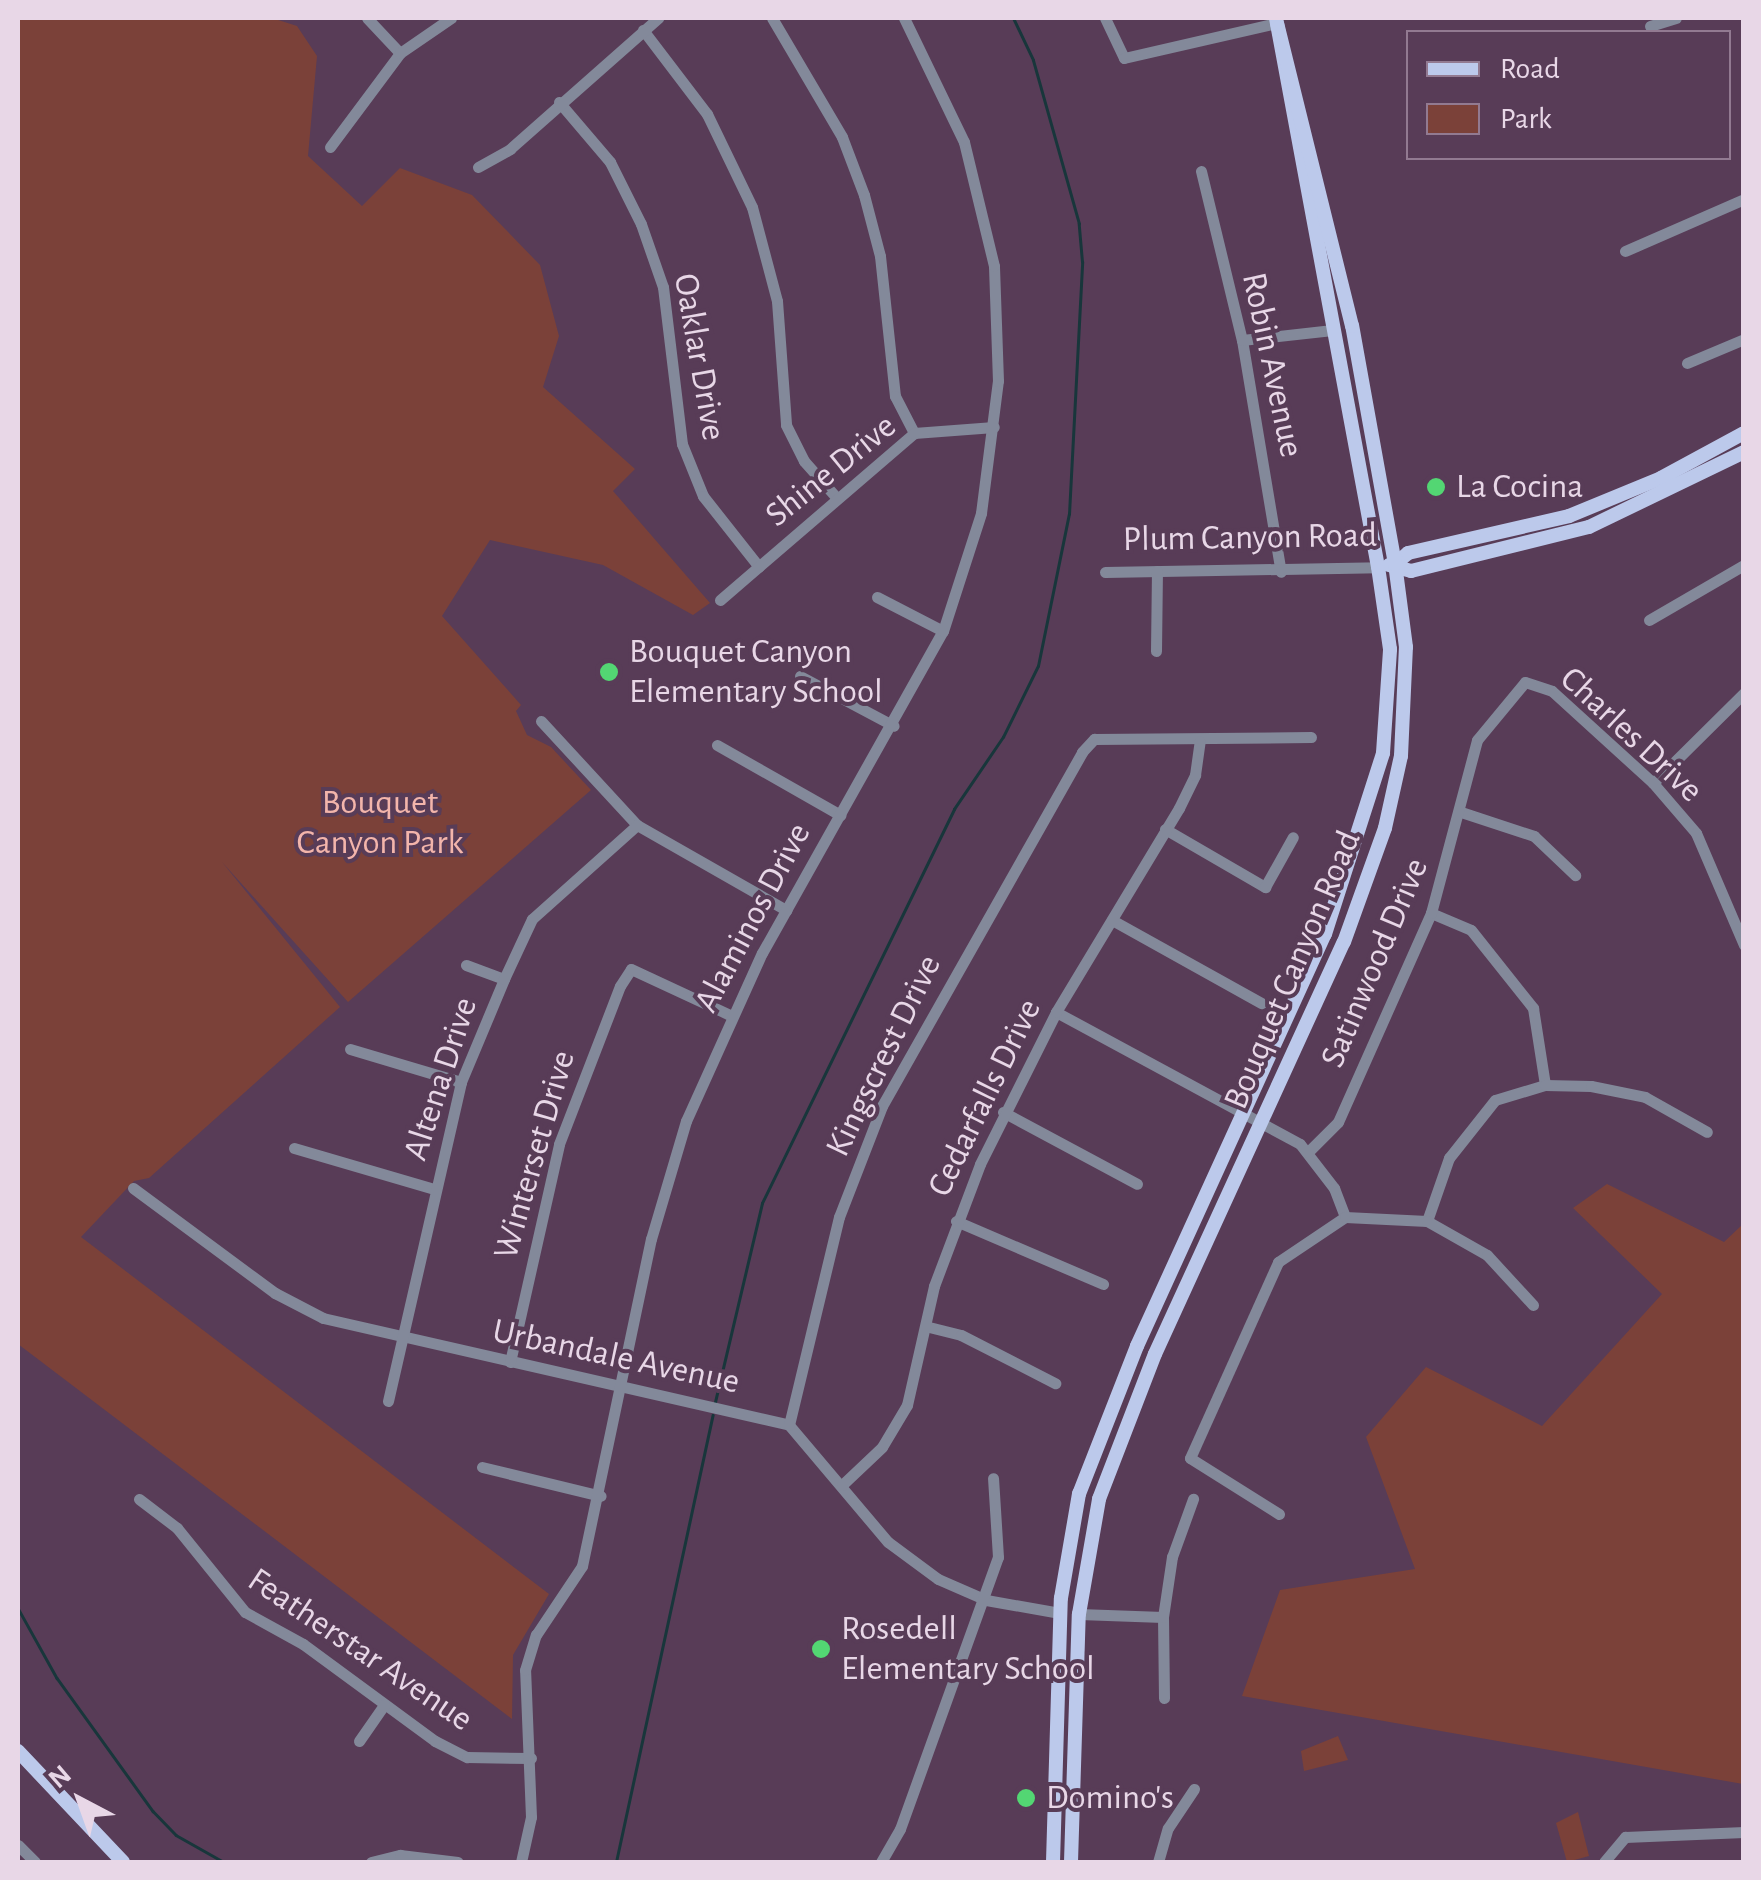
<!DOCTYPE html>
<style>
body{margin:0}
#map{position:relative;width:1761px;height:1880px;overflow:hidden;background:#583c57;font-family:"Alegreya Sans",sans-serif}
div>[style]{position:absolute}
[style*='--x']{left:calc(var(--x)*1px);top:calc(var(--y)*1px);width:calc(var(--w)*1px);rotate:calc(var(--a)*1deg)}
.green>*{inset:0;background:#7b4139}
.stream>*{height:2.5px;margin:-1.25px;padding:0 1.25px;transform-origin:1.25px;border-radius:1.25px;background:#18363b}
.minor>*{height:11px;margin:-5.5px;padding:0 5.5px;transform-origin:5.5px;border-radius:5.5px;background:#83899a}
.major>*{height:14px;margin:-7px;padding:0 7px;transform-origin:7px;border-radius:7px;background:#bcc9eb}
.dots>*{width:28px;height:28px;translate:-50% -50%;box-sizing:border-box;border:5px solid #583c57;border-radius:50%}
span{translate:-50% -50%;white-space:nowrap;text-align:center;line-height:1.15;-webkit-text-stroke:8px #583c57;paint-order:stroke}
.street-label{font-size:35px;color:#e8d7e7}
.poi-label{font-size:35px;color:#e8d7e7}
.left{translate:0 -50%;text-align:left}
.park-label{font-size:35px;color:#f3b5ab}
.frame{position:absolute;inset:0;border:20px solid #e8d7e7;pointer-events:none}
.legend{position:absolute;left:1406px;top:30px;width:325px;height:130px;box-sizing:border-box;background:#583c57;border:2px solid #927a91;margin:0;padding:12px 18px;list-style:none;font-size:30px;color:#e8d7e7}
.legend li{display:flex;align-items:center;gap:20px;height:50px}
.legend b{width:50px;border:2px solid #927a91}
.north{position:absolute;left:30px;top:1750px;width:100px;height:100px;-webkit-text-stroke:8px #583c57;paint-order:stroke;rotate:319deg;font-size:28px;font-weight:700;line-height:40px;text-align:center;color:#e8d7e7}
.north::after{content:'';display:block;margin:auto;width:35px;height:45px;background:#e8d7e7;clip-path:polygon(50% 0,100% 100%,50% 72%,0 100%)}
</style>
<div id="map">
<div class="green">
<i style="clip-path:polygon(18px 18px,272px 18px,297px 26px,317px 56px,308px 156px,362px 206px,400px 168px,472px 195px,540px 265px,559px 336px,543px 387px,635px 469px,613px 491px,710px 603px,693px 615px,603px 565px,490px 540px,442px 616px,521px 705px,516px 711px,527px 735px,551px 747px,591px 790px,348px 1002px,222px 862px,340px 1007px,149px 1178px,134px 1181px,81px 1237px,549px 1594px,513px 1655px,512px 1719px,18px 1344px)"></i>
<i style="clip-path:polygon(1607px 1184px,1724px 1242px,1743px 1224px,1743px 1784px,1242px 1696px,1280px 1590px,1415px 1569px,1366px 1437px,1426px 1367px,1542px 1426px,1662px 1294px,1573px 1208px)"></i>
<i style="clip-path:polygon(1338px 1736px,1348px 1760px,1304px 1771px,1301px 1751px)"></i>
<i style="clip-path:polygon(1578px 1812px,1589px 1856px,1567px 1862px,1556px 1823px)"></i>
</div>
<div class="stream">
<i style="--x:715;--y:1402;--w:204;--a:-76.7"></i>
<i style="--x:762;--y:1203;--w:438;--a:-64"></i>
<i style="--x:954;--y:809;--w:87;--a:-55.8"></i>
<i style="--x:1003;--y:737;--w:79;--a:-63.8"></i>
<i style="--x:1038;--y:666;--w:155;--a:-78.5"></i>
<i style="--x:1069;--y:514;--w:252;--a:-87"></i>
<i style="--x:1082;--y:262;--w:38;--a:-95"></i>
<i style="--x:1079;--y:224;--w:170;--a:-105.7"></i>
<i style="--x:1033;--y:60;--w:47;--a:-115.5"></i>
<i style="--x:18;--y:1608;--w:80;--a:60.9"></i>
<i style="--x:57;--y:1678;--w:164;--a:54.2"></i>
<i style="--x:153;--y:1811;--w:33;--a:46"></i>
<i style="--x:176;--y:1835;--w:55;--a:29.4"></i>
<i style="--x:616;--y:1862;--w:457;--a:-77.8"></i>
</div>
<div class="minor">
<i style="--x:367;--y:18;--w:48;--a:46.7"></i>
<i style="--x:772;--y:18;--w:138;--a:59.5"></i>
<i style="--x:842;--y:137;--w:62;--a:69.2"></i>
<i style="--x:864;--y:195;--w:63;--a:75.3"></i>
<i style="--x:880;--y:256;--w:141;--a:83.9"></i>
<i style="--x:895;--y:396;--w:42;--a:62.8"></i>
<i style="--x:1105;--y:18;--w:44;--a:64.6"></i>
<i style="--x:1124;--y:58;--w:157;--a:-12.9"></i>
<i style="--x:1650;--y:26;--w:27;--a:-17"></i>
<i style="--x:643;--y:30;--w:106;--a:52.7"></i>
<i style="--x:707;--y:114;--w:103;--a:64.2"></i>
<i style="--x:752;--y:207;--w:97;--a:75.1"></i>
<i style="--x:777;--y:301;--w:124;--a:85.8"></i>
<i style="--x:786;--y:425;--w:40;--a:63.4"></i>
<i style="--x:804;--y:461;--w:48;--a:48.4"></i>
<i style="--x:559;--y:102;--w:79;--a:49.6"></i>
<i style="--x:610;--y:162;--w:69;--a:63.4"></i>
<i style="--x:641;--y:224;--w:67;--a:70.8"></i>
<i style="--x:663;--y:287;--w:158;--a:83.1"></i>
<i style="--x:682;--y:444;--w:56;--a:68"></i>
<i style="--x:703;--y:496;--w:90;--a:51.7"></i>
<i style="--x:330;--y:147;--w:117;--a:-53.3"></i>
<i style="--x:400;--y:53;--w:62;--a:-34.5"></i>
<i style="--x:478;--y:167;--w:37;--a:-29"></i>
<i style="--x:510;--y:149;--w:198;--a:-41.5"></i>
<i style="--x:1201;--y:171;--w:174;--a:76.4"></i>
<i style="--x:1242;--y:340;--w:235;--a:80.5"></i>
<i style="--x:1625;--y:251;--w:130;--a:-23.6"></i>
<i style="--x:1242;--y:340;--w:91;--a:-6.3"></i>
<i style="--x:1687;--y:363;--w:62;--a:-22.8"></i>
<i style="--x:1105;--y:572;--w:273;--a:-1"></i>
<i style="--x:877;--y:597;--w:74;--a:27.3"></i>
<i style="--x:720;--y:600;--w:256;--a:-40.7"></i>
<i style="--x:914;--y:433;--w:80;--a:-4.3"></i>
<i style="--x:1649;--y:620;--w:110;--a:-30.1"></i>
<i style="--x:1156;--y:651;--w:80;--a:-89.3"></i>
<i style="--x:800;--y:676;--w:106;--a:28"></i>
<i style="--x:541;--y:721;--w:142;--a:47.3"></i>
<i style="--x:637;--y:825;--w:172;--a:29.7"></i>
<i style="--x:717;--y:745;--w:142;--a:29.6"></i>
<i style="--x:1653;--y:783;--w:128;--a:-44.7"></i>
<i style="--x:1461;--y:812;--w:77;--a:18.2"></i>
<i style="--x:1534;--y:836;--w:57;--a:43.6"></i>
<i style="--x:1165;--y:829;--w:116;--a:30.1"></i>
<i style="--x:1265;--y:887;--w:57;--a:-60.8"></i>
<i style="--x:1431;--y:913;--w:43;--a:23"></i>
<i style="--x:1471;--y:930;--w:100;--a:51.5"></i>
<i style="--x:1533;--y:1008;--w:78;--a:81.1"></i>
<i style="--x:1112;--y:920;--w:171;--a:29.1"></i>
<i style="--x:466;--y:965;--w:40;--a:20.2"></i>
<i style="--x:1056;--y:1012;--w:277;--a:28.4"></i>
<i style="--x:1300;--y:1144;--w:56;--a:52.3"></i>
<i style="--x:1334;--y:1188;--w:31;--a:69"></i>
<i style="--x:350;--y:1049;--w:116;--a:16.6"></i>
<i style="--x:1003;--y:1112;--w:152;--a:28.2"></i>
<i style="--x:294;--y:1148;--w:146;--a:16.3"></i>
<i style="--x:1308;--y:1152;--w:42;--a:-45"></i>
<i style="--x:1338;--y:1122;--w:229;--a:-66"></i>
<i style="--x:1431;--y:913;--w:179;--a:-75.1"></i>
<i style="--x:1477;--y:740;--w:75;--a:-50.4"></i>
<i style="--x:1525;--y:682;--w:28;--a:18"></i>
<i style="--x:1552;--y:691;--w:137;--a:42.3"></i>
<i style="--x:1653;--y:783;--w:66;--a:49.3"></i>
<i style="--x:1696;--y:833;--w:122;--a:66.8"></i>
<i style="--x:133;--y:1188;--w:177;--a:36.5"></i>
<i style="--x:275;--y:1293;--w:54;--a:27.5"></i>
<i style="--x:323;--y:1318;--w:478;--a:12.9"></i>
<i style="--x:789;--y:1425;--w:153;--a:49.8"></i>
<i style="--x:888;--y:1542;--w:62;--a:36.5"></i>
<i style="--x:938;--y:1579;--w:52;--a:23.6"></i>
<i style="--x:986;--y:1600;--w:75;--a:10"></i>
<i style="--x:956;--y:1221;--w:160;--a:23.2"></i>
<i style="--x:1427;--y:1221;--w:67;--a:-70.8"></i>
<i style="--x:1449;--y:1158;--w:74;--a:-51.6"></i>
<i style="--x:1495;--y:1100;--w:52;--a:-16.7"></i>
<i style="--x:1545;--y:1085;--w:46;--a:1.2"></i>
<i style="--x:1591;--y:1086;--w:55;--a:11.5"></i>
<i style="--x:1645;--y:1097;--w:71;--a:29.4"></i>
<i style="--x:929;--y:1327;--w:33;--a:14"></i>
<i style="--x:961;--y:1335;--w:106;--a:27.1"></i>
<i style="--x:510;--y:1362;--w:223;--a:-77.3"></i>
<i style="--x:559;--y:1144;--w:169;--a:-68.9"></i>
<i style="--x:620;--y:986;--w:20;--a:-57"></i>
<i style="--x:631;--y:969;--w:109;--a:24.9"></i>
<i style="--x:388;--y:1401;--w:327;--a:-77.1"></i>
<i style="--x:461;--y:1082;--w:112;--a:-67.3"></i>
<i style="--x:504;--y:979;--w:66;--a:-65"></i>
<i style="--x:532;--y:919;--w:141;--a:-41.8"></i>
<i style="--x:789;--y:1425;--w:214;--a:-76.5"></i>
<i style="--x:839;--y:1217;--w:119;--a:-68.8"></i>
<i style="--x:882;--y:1106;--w:407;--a:-60.5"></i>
<i style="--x:1082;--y:752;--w:18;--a:-47"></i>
<i style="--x:1094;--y:739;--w:217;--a:-0.5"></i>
<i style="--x:482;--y:1467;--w:122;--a:13.7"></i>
<i style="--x:842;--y:1485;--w:55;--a:-43.5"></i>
<i style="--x:882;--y:1447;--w:49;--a:-59.2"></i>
<i style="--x:907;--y:1405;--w:122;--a:-77.2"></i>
<i style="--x:934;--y:1286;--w:130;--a:-69.3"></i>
<i style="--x:980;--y:1164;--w:170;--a:-63.4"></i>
<i style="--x:1056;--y:1012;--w:238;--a:-58.9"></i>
<i style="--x:1179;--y:808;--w:37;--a:-64"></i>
<i style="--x:1195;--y:775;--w:34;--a:-82"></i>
<i style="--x:139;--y:1499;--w:48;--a:37.3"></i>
<i style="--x:177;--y:1528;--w:108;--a:51"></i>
<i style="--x:245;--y:1612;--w:66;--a:28.9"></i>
<i style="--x:303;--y:1644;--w:164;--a:36.3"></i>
<i style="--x:435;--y:1741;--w:36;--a:27"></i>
<i style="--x:467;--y:1757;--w:64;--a:0.9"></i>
<i style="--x:1279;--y:1514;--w:105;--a:-147.8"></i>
<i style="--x:1190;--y:1458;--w:215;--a:-65.8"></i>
<i style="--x:1278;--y:1262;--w:81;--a:-33.9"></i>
<i style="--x:1345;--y:1217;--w:82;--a:2.8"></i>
<i style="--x:1427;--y:1221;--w:69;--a:29.5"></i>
<i style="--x:1487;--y:1255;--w:68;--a:47.4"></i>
<i style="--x:1079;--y:1614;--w:84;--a:2"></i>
<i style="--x:1164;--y:1698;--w:81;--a:-90.7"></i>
<i style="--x:1163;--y:1617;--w:61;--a:-81.5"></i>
<i style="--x:1172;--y:1557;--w:62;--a:-70.1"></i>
<i style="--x:359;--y:1741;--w:44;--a:-55.2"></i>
<i style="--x:18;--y:1845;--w:24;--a:45"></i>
<i style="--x:371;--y:1862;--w:30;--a:-14"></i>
<i style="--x:400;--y:1855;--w:58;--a:6.9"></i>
<i style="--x:521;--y:1862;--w:46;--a:-77.5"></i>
<i style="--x:531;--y:1817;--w:147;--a:-92.3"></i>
<i style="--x:525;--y:1670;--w:37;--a:-73"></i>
<i style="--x:536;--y:1635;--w:83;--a:-56.3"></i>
<i style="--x:582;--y:1566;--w:334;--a:-78.1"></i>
<i style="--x:651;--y:1239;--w:123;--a:-73.5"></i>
<i style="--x:686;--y:1121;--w:184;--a:-65.7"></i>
<i style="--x:762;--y:953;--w:369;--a:-60.7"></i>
<i style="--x:943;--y:631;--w:124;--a:-72.1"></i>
<i style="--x:981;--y:513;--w:133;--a:-82.7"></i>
<i style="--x:998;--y:381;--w:115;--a:-92"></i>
<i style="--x:994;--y:266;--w:128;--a:-103.6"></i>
<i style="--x:964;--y:142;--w:138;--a:-115.8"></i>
<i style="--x:881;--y:1862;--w:38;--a:-60"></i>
<i style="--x:900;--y:1829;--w:289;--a:-70.2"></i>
<i style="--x:998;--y:1557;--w:79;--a:-93.6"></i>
<i style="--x:1158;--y:1862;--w:35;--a:-74"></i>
<i style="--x:1168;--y:1828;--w:47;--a:-56.3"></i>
<i style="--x:1604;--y:1862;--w:33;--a:-50"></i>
<i style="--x:1625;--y:1837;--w:119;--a:-2.4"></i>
</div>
<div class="major">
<i style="--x:1395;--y:564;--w:17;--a:-40"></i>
<i style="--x:1408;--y:553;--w:165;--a:-12.9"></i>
<i style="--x:1569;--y:516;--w:100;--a:-22.4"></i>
<i style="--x:1661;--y:478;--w:94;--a:-28.5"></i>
<i style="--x:1389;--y:565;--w:23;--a:15"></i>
<i style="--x:1411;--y:571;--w:183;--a:-13.9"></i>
<i style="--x:1589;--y:527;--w:172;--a:-25.8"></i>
<i style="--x:18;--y:1751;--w:153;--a:46.6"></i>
<i style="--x:1053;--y:1862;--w:264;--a:-88.3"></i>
<i style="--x:1061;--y:1598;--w:106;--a:-80.2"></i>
<i style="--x:1079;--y:1494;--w:159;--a:-68.6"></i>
<i style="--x:1137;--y:1346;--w:453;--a:-65.5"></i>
<i style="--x:1325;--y:934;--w:190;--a:-72.2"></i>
<i style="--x:1383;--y:753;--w:104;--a:-86.1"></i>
<i style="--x:1390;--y:649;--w:83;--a:-98.3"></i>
<i style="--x:1378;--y:567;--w:558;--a:-100.53"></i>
<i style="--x:1071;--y:1862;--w:248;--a:-88.2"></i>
<i style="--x:1079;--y:1614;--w:117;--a:-80.1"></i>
<i style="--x:1099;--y:1499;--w:155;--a:-68.9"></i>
<i style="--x:1155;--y:1354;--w:453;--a:-65.4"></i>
<i style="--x:1344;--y:942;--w:121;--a:-70.2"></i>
<i style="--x:1385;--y:828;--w:74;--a:-77.5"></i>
<i style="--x:1401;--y:756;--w:109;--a:-87.4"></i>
<i style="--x:1406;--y:647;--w:84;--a:-97.5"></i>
<i style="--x:1395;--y:564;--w:242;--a:-100.2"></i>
<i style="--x:1352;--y:326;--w:311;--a:-103.9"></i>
</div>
<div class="dots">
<i style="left:1436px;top:487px;background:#53d673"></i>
<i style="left:609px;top:672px;background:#53d673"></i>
<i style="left:821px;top:1649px;background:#53d673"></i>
<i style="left:1026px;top:1798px;background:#53d673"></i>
</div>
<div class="street-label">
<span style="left:699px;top:357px;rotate:80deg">Oaklar Drive</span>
<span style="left:1272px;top:365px;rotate:78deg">Robin Avenue</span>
<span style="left:831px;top:471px;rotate:-39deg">Shine Drive</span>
<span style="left:1250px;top:538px;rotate:-1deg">Plum Canyon Road</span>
<span style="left:1631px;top:735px;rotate:43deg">Charles Drive</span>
<span style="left:753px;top:918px;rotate:-62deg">Alaminos Drive</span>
<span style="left:1375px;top:963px;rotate:-67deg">Satinwood Drive</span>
<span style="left:1293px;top:970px;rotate:-67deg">Bouquet Canyon Road</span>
<span style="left:884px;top:1056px;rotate:-64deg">Kingscrest Drive</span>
<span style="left:441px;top:1079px;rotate:-72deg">Altena Drive</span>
<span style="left:985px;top:1098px;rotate:-64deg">Cedarfalls Drive</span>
<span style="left:535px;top:1155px;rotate:-74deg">Winterset Drive</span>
<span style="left:616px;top:1357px;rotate:12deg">Urbandale Avenue</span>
<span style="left:360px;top:1650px;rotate:34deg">Featherstar Avenue</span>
</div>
<div class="poi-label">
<span class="left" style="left:1456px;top:487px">La Cocina</span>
<span class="left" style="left:629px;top:672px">Bouquet Canyon<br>Elementary School</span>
<span class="left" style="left:841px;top:1649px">Rosedell<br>Elementary School</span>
<span class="left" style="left:1046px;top:1798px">Domino's</span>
</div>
<div class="park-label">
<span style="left:380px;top:823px">Bouquet<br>Canyon Park</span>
</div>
<div class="frame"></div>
<ul class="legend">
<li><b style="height:12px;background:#bcc9eb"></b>Road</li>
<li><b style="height:28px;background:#7b4139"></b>Park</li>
</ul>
<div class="north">N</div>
</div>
